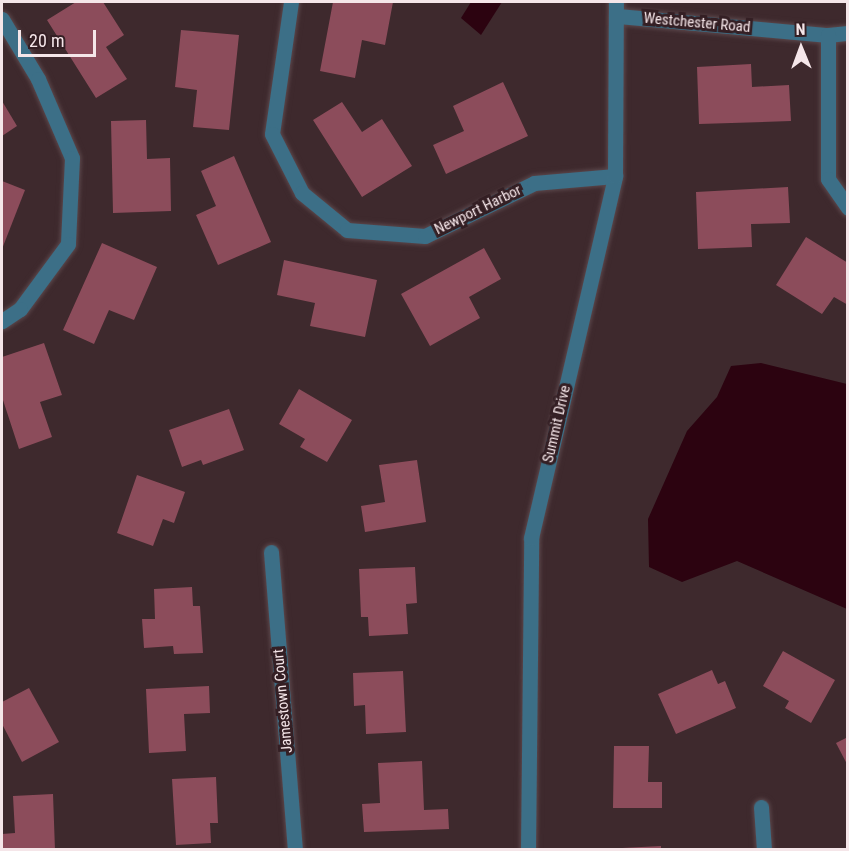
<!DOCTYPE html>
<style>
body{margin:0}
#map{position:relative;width:849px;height:851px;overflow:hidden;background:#3e292d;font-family:"Roboto Condensed",sans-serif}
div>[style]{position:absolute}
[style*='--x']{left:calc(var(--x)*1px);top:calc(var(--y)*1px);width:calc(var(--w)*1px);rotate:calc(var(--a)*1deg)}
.water>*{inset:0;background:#2c0310}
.building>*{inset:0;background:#8c4c5b}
.roads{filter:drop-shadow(0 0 2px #5b474b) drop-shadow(0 0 2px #5b474b)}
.minor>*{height:15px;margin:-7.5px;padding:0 7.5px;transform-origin:7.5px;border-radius:7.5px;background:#3c6f87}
span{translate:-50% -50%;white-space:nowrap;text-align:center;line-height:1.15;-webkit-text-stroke:6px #341f24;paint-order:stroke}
.street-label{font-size:15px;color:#f5e6e9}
.frame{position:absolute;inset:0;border:3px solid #f5e6e9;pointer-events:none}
.north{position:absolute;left:771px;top:18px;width:60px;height:60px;-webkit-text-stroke:4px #341f24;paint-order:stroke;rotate:359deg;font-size:16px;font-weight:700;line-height:24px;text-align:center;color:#f5e6e9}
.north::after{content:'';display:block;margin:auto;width:21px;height:27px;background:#f5e6e9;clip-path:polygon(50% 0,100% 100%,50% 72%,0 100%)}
.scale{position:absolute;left:18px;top:30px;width:78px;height:27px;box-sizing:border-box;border:3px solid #f5e6e9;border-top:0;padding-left:8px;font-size:18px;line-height:21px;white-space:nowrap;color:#f5e6e9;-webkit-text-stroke:4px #341f24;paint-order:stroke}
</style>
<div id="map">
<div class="water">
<i style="clip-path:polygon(471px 2px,502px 2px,481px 35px,461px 18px)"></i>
<i style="clip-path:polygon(761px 363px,847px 384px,847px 609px,737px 561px,682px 582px,649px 567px,648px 519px,687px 431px,717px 397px,731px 366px)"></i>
</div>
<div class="building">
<i style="clip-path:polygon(76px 2px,103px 2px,124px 35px,106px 47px,127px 79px,96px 98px,47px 20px)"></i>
<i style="clip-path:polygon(333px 2px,393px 2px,385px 45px,362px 40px,355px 78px,320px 71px)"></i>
<i style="clip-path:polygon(181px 30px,239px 35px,229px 130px,193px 127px,197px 90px,175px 87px)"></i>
<i style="clip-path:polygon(751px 64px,752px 87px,789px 85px,791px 121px,699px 124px,697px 67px)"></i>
<i style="clip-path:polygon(503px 82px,528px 136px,446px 174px,433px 145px,464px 131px,453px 106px)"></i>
<i style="clip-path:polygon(2px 101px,17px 126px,2px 136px)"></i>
<i style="clip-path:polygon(342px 102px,362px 132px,382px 119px,412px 166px,362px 197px,313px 120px)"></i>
<i style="clip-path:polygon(146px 120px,147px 159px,170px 158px,171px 211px,113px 213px,111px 121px)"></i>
<i style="clip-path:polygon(234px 156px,271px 242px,218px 265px,196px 215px,216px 206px,201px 171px)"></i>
<i style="clip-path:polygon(2px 181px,25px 190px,2px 249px)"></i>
<i style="clip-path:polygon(788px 187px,790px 223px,751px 224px,752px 247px,698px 249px,696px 192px)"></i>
<i style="clip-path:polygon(806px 237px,848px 263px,848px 305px,834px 297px,822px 314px,776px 285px)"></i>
<i style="clip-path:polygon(102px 243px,157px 267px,134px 320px,109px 310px,94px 344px,63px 330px)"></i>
<i style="clip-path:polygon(484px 248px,501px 279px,469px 297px,480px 318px,430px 346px,401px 294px)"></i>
<i style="clip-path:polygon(284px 260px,377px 280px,365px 337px,310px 326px,315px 303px,277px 295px)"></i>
<i style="clip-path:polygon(44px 343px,62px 395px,40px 402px,52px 437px,19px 449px,2px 397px,2px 357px)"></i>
<i style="clip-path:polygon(299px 389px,352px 420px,327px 462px,300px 447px,305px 439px,279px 424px)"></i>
<i style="clip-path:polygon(229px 409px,244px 450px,203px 465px,201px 460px,182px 467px,169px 430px)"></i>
<i style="clip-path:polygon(417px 460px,426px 522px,365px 532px,361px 506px,385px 502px,379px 465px)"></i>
<i style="clip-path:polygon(137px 475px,185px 492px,174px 523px,163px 519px,153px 546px,117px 533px)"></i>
<i style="clip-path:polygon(415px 567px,417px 603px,406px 604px,408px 634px,369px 636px,368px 617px,361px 617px,359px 569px)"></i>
<i style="clip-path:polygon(192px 587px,193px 606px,200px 606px,203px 653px,174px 654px,173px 646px,144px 648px,142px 619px,155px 619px,154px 589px)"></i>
<i style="clip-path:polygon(783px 651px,835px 680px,811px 723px,785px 708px,789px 701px,763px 686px)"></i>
<i style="clip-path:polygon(712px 670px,718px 684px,725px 681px,736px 708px,676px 734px,658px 694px)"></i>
<i style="clip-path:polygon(403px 671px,406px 732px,366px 734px,365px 705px,354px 706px,353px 673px)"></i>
<i style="clip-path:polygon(209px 686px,210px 713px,184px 714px,186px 751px,149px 753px,146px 689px)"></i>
<i style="clip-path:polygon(29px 688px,59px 742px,22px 762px,2px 724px,2px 702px)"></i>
<i style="clip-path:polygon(848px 737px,848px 766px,836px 743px)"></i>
<i style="clip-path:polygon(614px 746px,649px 746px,648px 782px,662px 782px,662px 808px,613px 808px)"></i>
<i style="clip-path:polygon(422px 761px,424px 810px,448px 809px,449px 829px,364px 832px,362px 804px,380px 803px,378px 763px)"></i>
<i style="clip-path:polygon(216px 777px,218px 823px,210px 823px,211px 843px,176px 845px,172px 779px)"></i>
<i style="clip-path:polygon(53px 794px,55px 850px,2px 850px,2px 834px,15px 833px,13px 796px)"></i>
<i style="clip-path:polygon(661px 846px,661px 850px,622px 850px,622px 848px)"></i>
</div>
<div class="roads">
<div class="minor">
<i style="--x:291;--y:2;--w:133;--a:98.2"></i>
<i style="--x:272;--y:134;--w:66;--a:63"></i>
<i style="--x:302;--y:193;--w:58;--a:39.4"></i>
<i style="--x:347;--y:230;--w:78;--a:4.4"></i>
<i style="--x:425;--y:236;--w:121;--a:-25.9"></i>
<i style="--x:534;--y:183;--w:81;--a:-4.9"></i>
<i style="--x:618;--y:16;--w:211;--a:5.2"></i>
<i style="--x:828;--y:35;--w:20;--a:-6"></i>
<i style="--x:2;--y:19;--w:70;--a:59"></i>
<i style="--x:38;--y:79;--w:86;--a:66.7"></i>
<i style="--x:72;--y:158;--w:86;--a:92.7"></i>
<i style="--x:68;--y:244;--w:81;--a:126.4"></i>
<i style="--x:20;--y:309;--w:22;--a:146"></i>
<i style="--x:828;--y:35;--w:144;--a:90"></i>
<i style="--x:828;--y:179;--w:35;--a:55"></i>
<i style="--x:271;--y:552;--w:299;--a:85.4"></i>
<i style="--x:761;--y:807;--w:43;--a:86"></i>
<i style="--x:528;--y:850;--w:312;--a:-89.4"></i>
<i style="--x:531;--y:538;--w:372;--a:-76.9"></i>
<i style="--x:615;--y:176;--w:174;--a:-89.7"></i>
</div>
</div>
<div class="street-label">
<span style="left:697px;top:23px;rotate:5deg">Westchester Road</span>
<span style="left:478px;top:210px;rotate:-26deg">Newport Harbor</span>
<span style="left:557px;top:424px;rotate:-77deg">Summit Drive</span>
<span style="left:283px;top:701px;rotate:-95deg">Jamestown Court</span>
</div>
<div class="frame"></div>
<div class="north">N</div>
<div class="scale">20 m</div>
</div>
